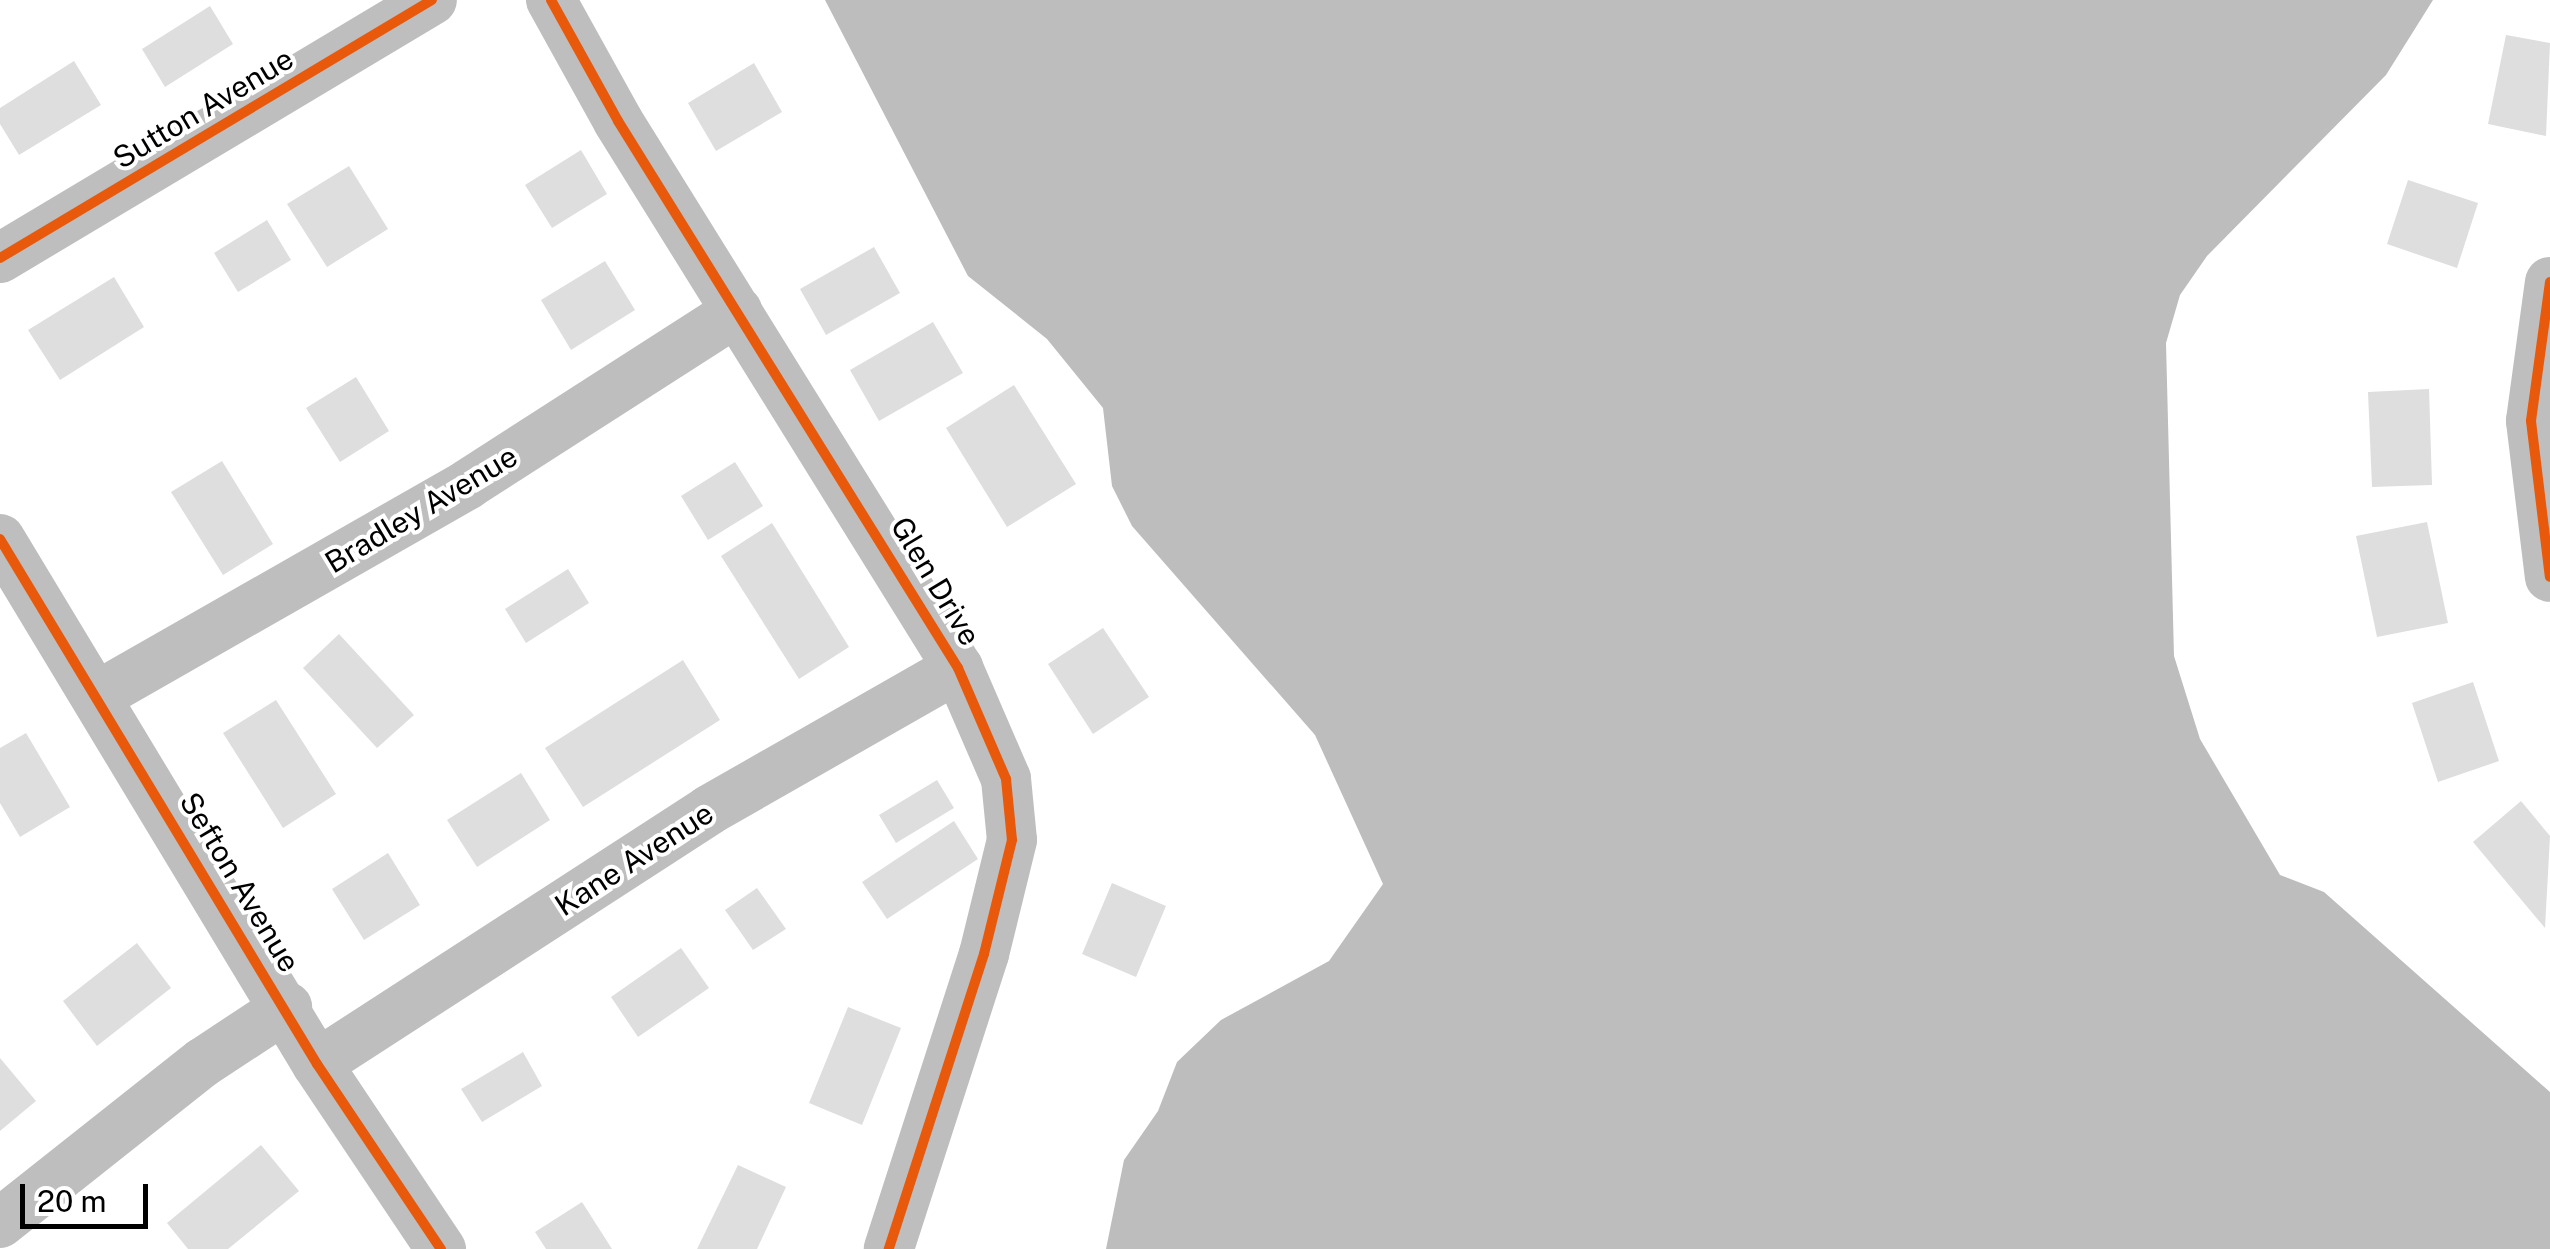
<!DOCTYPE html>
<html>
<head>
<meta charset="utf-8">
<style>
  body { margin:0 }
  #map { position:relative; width:2550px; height:1249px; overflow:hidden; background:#fff; font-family:"Public Sans",sans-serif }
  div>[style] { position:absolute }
  .water>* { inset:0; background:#bdbdbd }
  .building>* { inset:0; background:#dedede }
  .minor>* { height:50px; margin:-25px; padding:0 25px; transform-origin:25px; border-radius:25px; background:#bebebe }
  .cycleway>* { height:10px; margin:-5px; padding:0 5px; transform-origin:5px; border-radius:5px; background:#e8590c }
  span { translate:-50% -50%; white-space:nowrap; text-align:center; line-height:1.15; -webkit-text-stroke:8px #fff; paint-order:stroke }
  .street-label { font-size:30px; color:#000 }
  .scale { position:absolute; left:20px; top:1184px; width:128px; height:45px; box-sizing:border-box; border:5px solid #000; border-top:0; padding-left:12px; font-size:30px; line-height:35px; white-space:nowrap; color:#000; -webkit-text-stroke:8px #fff; paint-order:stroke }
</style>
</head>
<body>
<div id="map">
  <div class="water">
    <div style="clip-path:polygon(825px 0,2433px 0,2386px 75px,2207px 256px,2180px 295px,2166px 343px,2174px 656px,2200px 739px,2280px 875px,2324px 892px,2550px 1092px,2550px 1249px,1106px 1249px,1124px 1160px,1158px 1111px,1177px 1062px,1221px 1020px,1329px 961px,1383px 884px,1315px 735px,1132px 526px,1112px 486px,1103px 408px,1047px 339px,968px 276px)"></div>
  </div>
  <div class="building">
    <div style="clip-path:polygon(210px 6px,233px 44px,165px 87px,142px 49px)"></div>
    <div style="clip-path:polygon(2506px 35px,2550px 43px,2546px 136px,2488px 124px)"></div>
    <div style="clip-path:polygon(74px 61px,101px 105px,19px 155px,0 124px,0 108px)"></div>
    <div style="clip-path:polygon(754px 63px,782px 112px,716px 151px,688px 103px)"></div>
    <div style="clip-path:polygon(581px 150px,607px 194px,552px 228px,525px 185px)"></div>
    <div style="clip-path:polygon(349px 166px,388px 229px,327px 267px,287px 204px)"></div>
    <div style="clip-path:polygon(2408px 180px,2478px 203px,2457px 268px,2387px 244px)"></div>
    <div style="clip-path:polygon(267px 220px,291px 260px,238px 292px,214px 253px)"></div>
    <div style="clip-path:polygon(874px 247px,900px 293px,826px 335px,800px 289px)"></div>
    <div style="clip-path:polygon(605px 261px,635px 310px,571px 350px,541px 300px)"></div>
    <div style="clip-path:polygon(114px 277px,144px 327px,60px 380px,28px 330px)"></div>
    <div style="clip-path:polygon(933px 322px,963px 373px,879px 421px,850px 370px)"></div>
    <div style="clip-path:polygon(356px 377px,389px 431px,340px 462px,306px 408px)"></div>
    <div style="clip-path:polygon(1014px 385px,1076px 484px,1007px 527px,946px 428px)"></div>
    <div style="clip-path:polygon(2429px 389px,2432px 485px,2372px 487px,2368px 392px)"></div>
    <div style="clip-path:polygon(222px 461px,273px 544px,223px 575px,171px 492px)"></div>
    <div style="clip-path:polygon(735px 462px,763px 506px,708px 540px,681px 496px)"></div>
    <div style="clip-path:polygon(2427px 522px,2448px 623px,2377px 637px,2356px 536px)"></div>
    <div style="clip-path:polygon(772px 523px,849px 647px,799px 679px,721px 556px)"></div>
    <div style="clip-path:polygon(568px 569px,589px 603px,526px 643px,505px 609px)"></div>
    <div style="clip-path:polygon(1103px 628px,1149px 697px,1093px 734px,1048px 664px)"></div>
    <div style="clip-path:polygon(339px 634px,414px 715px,377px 748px,303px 668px)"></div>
    <div style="clip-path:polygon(683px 660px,720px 720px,583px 807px,545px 748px)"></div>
    <div style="clip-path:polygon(2473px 682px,2499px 761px,2438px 782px,2412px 703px)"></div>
    <div style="clip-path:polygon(276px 700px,336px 794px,283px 828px,223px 733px)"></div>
    <div style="clip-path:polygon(26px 733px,70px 807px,20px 837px,0 803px,0 748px)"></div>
    <div style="clip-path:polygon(521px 773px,550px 820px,477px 867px,447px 820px)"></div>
    <div style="clip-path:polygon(937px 780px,954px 808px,896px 843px,879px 815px)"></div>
    <div style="clip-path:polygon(2521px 801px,2550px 836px,2545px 928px,2473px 842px)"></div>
    <div style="clip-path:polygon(954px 821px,978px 859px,887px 919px,862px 882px)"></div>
    <div style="clip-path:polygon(388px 853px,420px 905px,364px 940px,332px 889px)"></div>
    <div style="clip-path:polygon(1112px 883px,1166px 906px,1136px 977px,1082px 954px)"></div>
    <div style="clip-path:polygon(757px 888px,786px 929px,753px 950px,725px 910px)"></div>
    <div style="clip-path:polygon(137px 943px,171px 988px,97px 1046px,63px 1001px)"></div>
    <div style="clip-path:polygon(681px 948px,709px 988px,638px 1037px,611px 997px)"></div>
    <div style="clip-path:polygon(848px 1007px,901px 1028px,862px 1125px,809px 1103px)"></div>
    <div style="clip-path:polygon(523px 1052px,542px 1086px,482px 1122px,461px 1089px)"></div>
    <div style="clip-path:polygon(0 1058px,36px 1101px,0 1131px)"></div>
    <div style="clip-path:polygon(261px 1145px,299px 1191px,228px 1249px,188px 1249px,167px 1223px)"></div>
    <div style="clip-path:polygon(738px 1165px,786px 1187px,757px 1249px,697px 1249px)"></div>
    <div style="clip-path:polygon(582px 1202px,612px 1249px,546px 1249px,535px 1232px)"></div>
  </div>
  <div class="minor">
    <div style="left:551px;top:0;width:138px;rotate:61deg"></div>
    <div style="left:618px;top:121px;width:644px;rotate:58.14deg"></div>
    <div style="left:958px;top:668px;width:121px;rotate:66.6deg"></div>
    <div style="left:1006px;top:779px;width:61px;rotate:84.4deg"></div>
    <div style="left:1012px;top:840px;width:117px;rotate:103.8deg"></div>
    <div style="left:984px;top:954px;width:310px;rotate:107.9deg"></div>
    <div style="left:0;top:258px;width:503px;rotate:-30.85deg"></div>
    <div style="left:2550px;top:282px;width:140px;rotate:97.8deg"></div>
    <div style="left:2531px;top:421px;width:157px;rotate:83.1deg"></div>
    <div style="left:0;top:539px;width:613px;rotate:58.88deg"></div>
    <div style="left:317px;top:1064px;width:223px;rotate:56.2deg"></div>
    <div style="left:97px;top:696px;width:427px;rotate:-29.7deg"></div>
    <div style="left:468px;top:484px;width:320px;rotate:-32.7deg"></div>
    <div style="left:317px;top:1064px;width:467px;rotate:-32.9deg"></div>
    <div style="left:709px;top:810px;width:287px;rotate:-29.7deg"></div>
    <div style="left:0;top:1223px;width:258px;rotate:-38.4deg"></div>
    <div style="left:202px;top:1063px;width:102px;rotate:-33.4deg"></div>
  </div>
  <div class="cycleway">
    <div style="left:551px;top:0;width:138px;rotate:61deg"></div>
    <div style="left:618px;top:121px;width:644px;rotate:58.14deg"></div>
    <div style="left:958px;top:668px;width:121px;rotate:66.6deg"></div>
    <div style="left:1006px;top:779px;width:61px;rotate:84.4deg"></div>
    <div style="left:1012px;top:840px;width:117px;rotate:103.8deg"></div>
    <div style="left:984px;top:954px;width:310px;rotate:107.9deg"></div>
    <div style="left:0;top:258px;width:503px;rotate:-30.85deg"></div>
    <div style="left:2550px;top:282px;width:140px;rotate:97.8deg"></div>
    <div style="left:2531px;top:421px;width:157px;rotate:83.1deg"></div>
    <div style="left:0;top:539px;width:613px;rotate:58.88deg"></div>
    <div style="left:317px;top:1064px;width:223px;rotate:56.2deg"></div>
  </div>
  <div class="street-label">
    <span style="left:203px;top:108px;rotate:-31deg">Sutton Avenue</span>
    <span style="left:421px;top:509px;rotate:-31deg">Bradley Avenue</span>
    <span style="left:936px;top:581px;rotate:59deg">Glen Drive</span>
    <span style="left:634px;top:859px;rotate:-33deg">Kane Avenue</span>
    <span style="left:240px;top:882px;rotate:59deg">Sefton Avenue</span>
  </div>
  <div class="scale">20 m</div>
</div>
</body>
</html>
